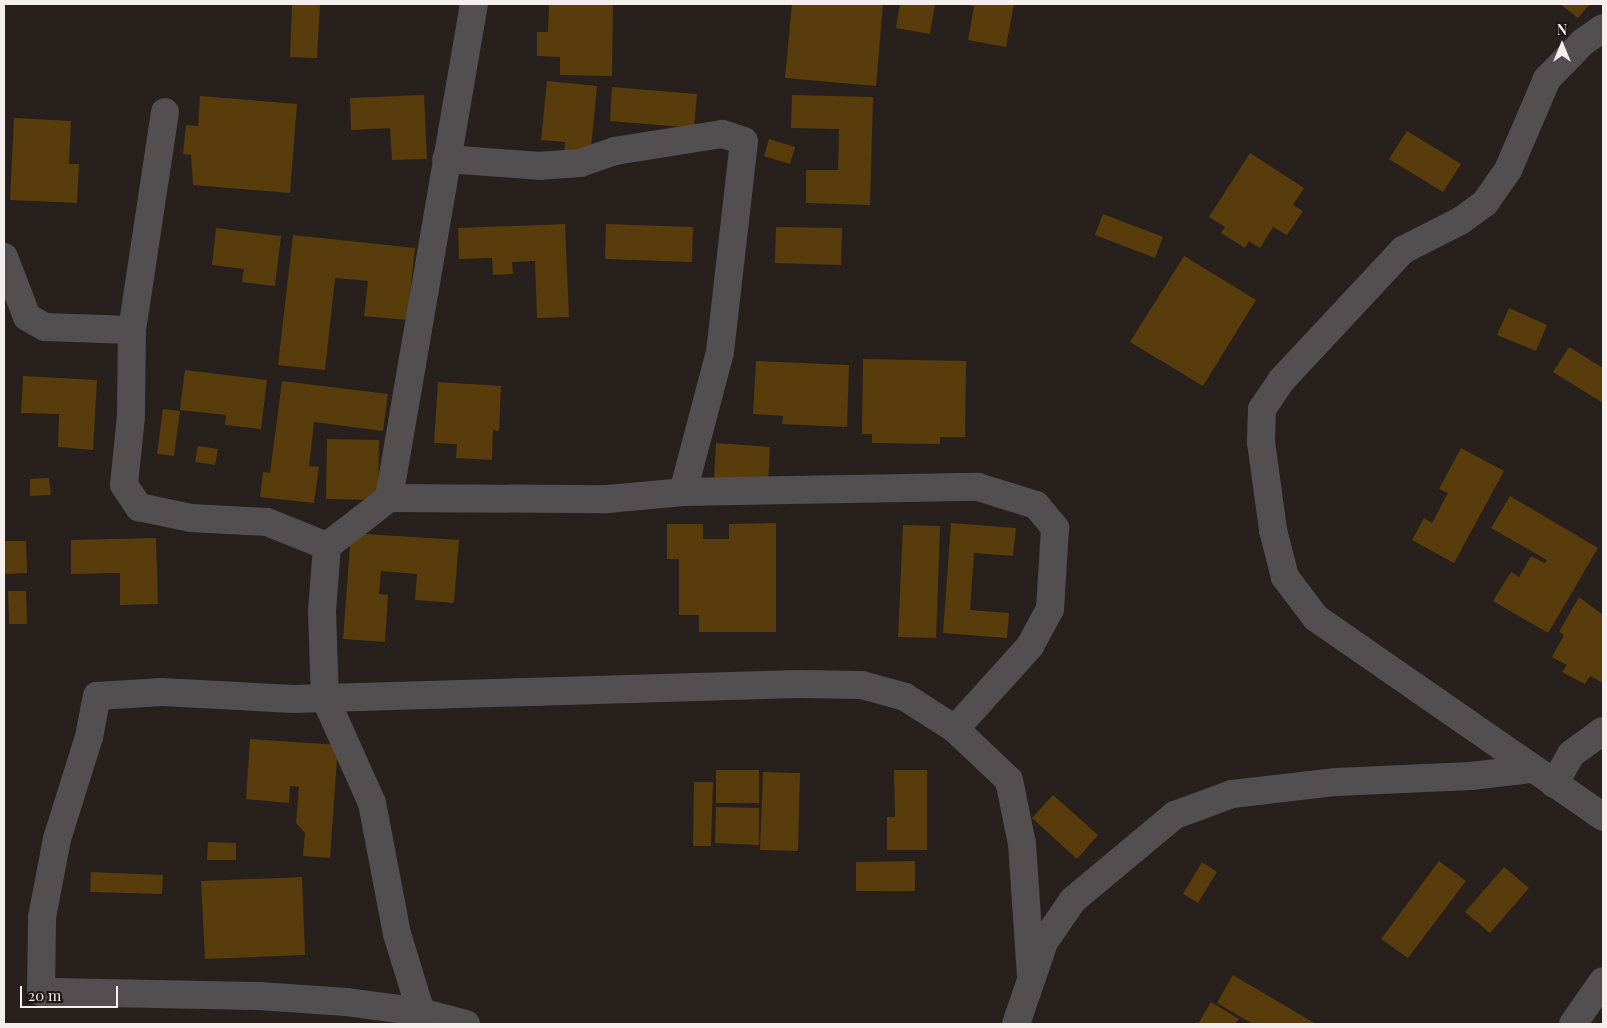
<!DOCTYPE html>
<html>
<head>
<meta charset="utf-8">
<style>
  body { margin:0 }
  #map { position:relative; width:1607px; height:1028px; overflow:hidden; background:#27201d; font-family:"Playfair Display",serif }
  div>[style] { position:absolute }
  .building>* { inset:0; background:#593c0b }
  .minor>* { height:28px; margin:-14px; padding:0 14px; transform-origin:14px; border-radius:14px; background:#534f50 }
  span { translate:-50% -50%; white-space:nowrap; text-align:center; line-height:1.15; -webkit-text-stroke:5px #1d1614; paint-order:stroke }
  .frame { position:absolute; inset:0; border:5px solid #f4efed; pointer-events:none }
  .north { position:absolute; left:1537px; top:20px; width:50px; height:50px; -webkit-text-stroke:4px #1d1614; paint-order:stroke; rotate:0deg; font-size:14px; font-weight:700; line-height:20px; text-align:center; color:#f4efed }
  .north::after { content:''; display:block; margin:auto; width:18px; height:22px; background:#f4efed; clip-path:polygon(50% 0,100% 100%,50% 72%,0 100%) }
  .scale { position:absolute; left:20px; top:986px; width:98px; height:22px; box-sizing:border-box; border:2px solid #f4efed; border-top:0; padding-left:6px; font-size:15px; line-height:18px; white-space:nowrap; color:#f4efed; -webkit-text-stroke:4px #1d1614; paint-order:stroke }
</style>
</head>
<body>
<div id="map">
  <div class="building">
    <div style="clip-path:polygon(292px 4px,320px 4px,317px 58px,290px 57px)"></div>
    <div style="clip-path:polygon(549px 4px,613px 4px,612px 76px,560px 75px,560px 57px,537px 56px,537px 32px,548px 32px)"></div>
    <div style="clip-path:polygon(792px 4px,883px 4px,876px 86px,785px 78px)"></div>
    <div style="clip-path:polygon(900px 4px,935px 4px,930px 34px,896px 28px)"></div>
    <div style="clip-path:polygon(1014px 4px,1006px 47px,968px 40px,974px 6px,965px 4px)"></div>
    <div style="clip-path:polygon(1560px 4px,1590px 4px,1578px 18px)"></div>
    <div style="clip-path:polygon(547px 81px,597px 86px,590px 158px,564px 155px,565px 142px,541px 140px)"></div>
    <div style="clip-path:polygon(612px 87px,697px 94px,694px 128px,610px 121px)"></div>
    <div style="clip-path:polygon(424px 95px,427px 159px,392px 160px,390px 128px,351px 130px,350px 98px)"></div>
    <div style="clip-path:polygon(792px 95px,873px 97px,870px 205px,806px 203px,806px 170px,838px 170px,839px 129px,791px 128px)"></div>
    <div style="clip-path:polygon(200px 96px,297px 104px,290px 193px,193px 185px,191px 155px,183px 154px,186px 125px,198px 126px)"></div>
    <div style="clip-path:polygon(14px 118px,71px 121px,69px 164px,79px 164px,77px 203px,10px 200px)"></div>
    <div style="clip-path:polygon(1407px 131px,1461px 164px,1443px 192px,1389px 159px)"></div>
    <div style="clip-path:polygon(769px 139px,795px 147px,790px 164px,764px 156px)"></div>
    <div style="clip-path:polygon(1250px 153px,1304px 188px,1293px 205px,1303px 211px,1287px 235px,1273px 227px,1260px 248px,1249px 241px,1245px 248px,1221px 233px,1225px 227px,1209px 217px)"></div>
    <div style="clip-path:polygon(1103px 214px,1163px 237px,1155px 258px,1095px 235px)"></div>
    <div style="clip-path:polygon(565px 224px,569px 317px,537px 318px,535px 261px,512px 262px,513px 274px,493px 275px,492px 258px,459px 259px,458px 228px)"></div>
    <div style="clip-path:polygon(606px 224px,693px 227px,692px 262px,605px 259px)"></div>
    <div style="clip-path:polygon(776px 227px,842px 228px,841px 265px,775px 263px)"></div>
    <div style="clip-path:polygon(216px 228px,281px 236px,275px 286px,242px 282px,244px 269px,212px 265px)"></div>
    <div style="clip-path:polygon(293px 235px,415px 248px,407px 320px,364px 316px,368px 281px,335px 278px,325px 370px,278px 365px)"></div>
    <div style="clip-path:polygon(1184px 256px,1256px 300px,1203px 386px,1130px 342px)"></div>
    <div style="clip-path:polygon(1509px 308px,1547px 325px,1536px 351px,1497px 335px)"></div>
    <div style="clip-path:polygon(1569px 347px,1603px 368px,1603px 403px,1553px 372px)"></div>
    <div style="clip-path:polygon(863px 359px,966px 361px,965px 437px,940px 437px,940px 444px,872px 443px,872px 434px,862px 434px)"></div>
    <div style="clip-path:polygon(756px 361px,849px 365px,847px 427px,782px 424px,783px 416px,753px 414px)"></div>
    <div style="clip-path:polygon(185px 370px,267px 380px,261px 429px,225px 425px,226px 415px,180px 410px)"></div>
    <div style="clip-path:polygon(23px 376px,97px 380px,93px 450px,58px 447px,59px 414px,21px 413px)"></div>
    <div style="clip-path:polygon(282px 381px,388px 394px,383px 431px,314px 422px,309px 466px,319px 467px,314px 503px,260px 497px,263px 472px,270px 473px)"></div>
    <div style="clip-path:polygon(438px 382px,501px 386px,499px 431px,493px 430px,492px 460px,456px 458px,457px 444px,434px 443px)"></div>
    <div style="clip-path:polygon(163px 409px,180px 411px,174px 456px,157px 454px)"></div>
    <div style="clip-path:polygon(327px 439px,379px 440px,378px 500px,326px 499px)"></div>
    <div style="clip-path:polygon(716px 443px,770px 447px,768px 482px,714px 478px)"></div>
    <div style="clip-path:polygon(198px 446px,218px 449px,215px 465px,195px 462px)"></div>
    <div style="clip-path:polygon(1461px 448px,1504px 471px,1454px 563px,1412px 540px,1424px 518px,1432px 523px,1448px 493px,1439px 489px)"></div>
    <div style="clip-path:polygon(49px 478px,51px 495px,30px 496px,30px 479px)"></div>
    <div style="clip-path:polygon(1510px 496px,1598px 548px,1548px 633px,1493px 601px,1511px 572px,1519px 577px,1531px 556px,1545px 563px,1547px 560px,1491px 528px)"></div>
    <div style="clip-path:polygon(776px 523px,776px 632px,699px 632px,699px 615px,679px 615px,679px 559px,667px 559px,667px 524px,703px 524px,703px 539px,729px 539px,729px 524px)"></div>
    <div style="clip-path:polygon(951px 523px,1016px 528px,1013px 556px,974px 553px,970px 610px,1009px 613px,1007px 638px,943px 633px)"></div>
    <div style="clip-path:polygon(903px 525px,940px 526px,936px 638px,898px 637px)"></div>
    <div style="clip-path:polygon(351px 533px,459px 540px,454px 603px,415px 600px,417px 574px,381px 571px,379px 594px,388px 595px,385px 642px,343px 639px)"></div>
    <div style="clip-path:polygon(156px 538px,158px 604px,120px 605px,120px 573px,71px 574px,71px 540px)"></div>
    <div style="clip-path:polygon(4px 541px,26px 541px,27px 573px,4px 574px)"></div>
    <div style="clip-path:polygon(8px 591px,26px 591px,27px 624px,9px 624px)"></div>
    <div style="clip-path:polygon(1579px 597px,1603px 615px,1603px 683px,1590px 676px,1585px 684px,1562px 672px,1567px 665px,1552px 657px,1564px 635px,1559px 632px)"></div>
    <div style="clip-path:polygon(250px 739px,338px 745px,330px 858px,303px 856px,305px 833px,296px 823px,299px 787px,290px 786px,289px 803px,246px 799px)"></div>
    <div style="clip-path:polygon(716px 770px,759px 770px,759px 803px,716px 803px)"></div>
    <div style="clip-path:polygon(894px 770px,927px 770px,927px 850px,887px 850px,887px 817px,895px 817px)"></div>
    <div style="clip-path:polygon(763px 772px,800px 773px,798px 851px,760px 850px)"></div>
    <div style="clip-path:polygon(694px 782px,713px 782px,711px 846px,693px 846px)"></div>
    <div style="clip-path:polygon(1053px 795px,1098px 835px,1077px 859px,1032px 818px)"></div>
    <div style="clip-path:polygon(716px 807px,759px 808px,759px 845px,715px 843px)"></div>
    <div style="clip-path:polygon(208px 842px,236px 843px,236px 860px,207px 860px)"></div>
    <div style="clip-path:polygon(915px 861px,915px 891px,856px 891px,856px 862px)"></div>
    <div style="clip-path:polygon(1439px 861px,1466px 881px,1408px 958px,1381px 939px)"></div>
    <div style="clip-path:polygon(1202px 862px,1217px 872px,1198px 903px,1183px 894px)"></div>
    <div style="clip-path:polygon(1504px 867px,1529px 888px,1490px 933px,1465px 912px)"></div>
    <div style="clip-path:polygon(91px 872px,163px 875px,162px 894px,90px 892px)"></div>
    <div style="clip-path:polygon(302px 877px,305px 955px,205px 959px,201px 881px)"></div>
    <div style="clip-path:polygon(1233px 975px,1316px 1024px,1253px 1024px,1217px 1003px)"></div>
    <div style="clip-path:polygon(1211px 1002px,1239px 1019px,1235px 1024px,1198px 1024px)"></div>
  </div>
  <div class="minor">
    <div style="left:1603px;top:28px;width:24px;rotate:145deg"></div>
    <div style="left:1583px;top:42px;width:52px;rotate:134.2deg"></div>
    <div style="left:1547px;top:79px;width:99px;rotate:113.2deg"></div>
    <div style="left:1508px;top:170px;width:40px;rotate:124.9deg"></div>
    <div style="left:1485px;top:203px;width:31px;rotate:144deg"></div>
    <div style="left:1460px;top:221px;width:64px;rotate:153deg"></div>
    <div style="left:1403px;top:250px;width:179px;rotate:133deg"></div>
    <div style="left:1281px;top:381px;width:34px;rotate:124deg"></div>
    <div style="left:1262px;top:409px;width:33px;rotate:92deg"></div>
    <div style="left:1261px;top:442px;width:89px;rotate:82.2deg"></div>
    <div style="left:1273px;top:530px;width:49px;rotate:75.7deg"></div>
    <div style="left:1285px;top:577px;width:51px;rotate:52.9deg"></div>
    <div style="left:1316px;top:618px;width:349px;rotate:34.7deg"></div>
    <div style="left:165px;top:112px;width:220px;rotate:98.6deg"></div>
    <div style="left:132px;top:330px;width:86px;rotate:90.7deg"></div>
    <div style="left:131px;top:416px;width:69px;rotate:95.8deg"></div>
    <div style="left:124px;top:485px;width:27px;rotate:56deg"></div>
    <div style="left:139px;top:507px;width:53px;rotate:11.9deg"></div>
    <div style="left:191px;top:518px;width:76px;rotate:3deg"></div>
    <div style="left:267px;top:522px;width:65px;rotate:21.8deg"></div>
    <div style="left:4px;top:257px;width:64px;rotate:69deg"></div>
    <div style="left:27px;top:317px;width:21px;rotate:29deg"></div>
    <div style="left:45px;top:327px;width:87px;rotate:2deg"></div>
    <div style="left:683px;top:492px;width:295px;rotate:-1deg"></div>
    <div style="left:978px;top:487px;width:61px;rotate:17.2deg"></div>
    <div style="left:1036px;top:505px;width:30px;rotate:50deg"></div>
    <div style="left:1055px;top:528px;width:81px;rotate:93.5deg"></div>
    <div style="left:1050px;top:609px;width:42px;rotate:118.4deg"></div>
    <div style="left:1030px;top:646px;width:112px;rotate:132.1deg"></div>
    <div style="left:389px;top:498px;width:219px;rotate:0.3deg"></div>
    <div style="left:608px;top:499px;width:75px;rotate:-5.3deg"></div>
    <div style="left:683px;top:492px;width:145px;rotate:-75.2deg"></div>
    <div style="left:720px;top:352px;width:212px;rotate:-83.5deg"></div>
    <div style="left:744px;top:141px;width:23px;rotate:-162deg"></div>
    <div style="left:722px;top:134px;width:108px;rotate:171deg"></div>
    <div style="left:615px;top:151px;width:37px;rotate:161deg"></div>
    <div style="left:580px;top:163px;width:39px;rotate:176deg"></div>
    <div style="left:541px;top:166px;width:95px;rotate:-175.8deg"></div>
    <div style="left:1554px;top:784px;width:34px;rotate:-60deg"></div>
    <div style="left:1571px;top:754px;width:39px;rotate:-36deg"></div>
    <div style="left:421px;top:1012px;width:82px;rotate:-107.1deg"></div>
    <div style="left:397px;top:934px;width:133px;rotate:-100.8deg"></div>
    <div style="left:372px;top:803px;width:115px;rotate:-114.1deg"></div>
    <div style="left:325px;top:698px;width:87px;rotate:-92deg"></div>
    <div style="left:322px;top:611px;width:65px;rotate:-85.6deg"></div>
    <div style="left:327px;top:546px;width:78px;rotate:-37.7deg"></div>
    <div style="left:389px;top:498px;width:501px;rotate:-80.24deg"></div>
    <div style="left:466px;top:1024px;width:47px;rotate:-165.1deg"></div>
    <div style="left:421px;top:1012px;width:76px;rotate:-172.4deg"></div>
    <div style="left:346px;top:1002px;width:87px;rotate:-176.1deg"></div>
    <div style="left:259px;top:996px;width:218px;rotate:-178.9deg"></div>
    <div style="left:41px;top:992px;width:75px;rotate:-89.2deg"></div>
    <div style="left:42px;top:917px;width:79px;rotate:-79.1deg"></div>
    <div style="left:57px;top:839px;width:107px;rotate:-72.6deg"></div>
    <div style="left:89px;top:737px;width:42px;rotate:-79deg"></div>
    <div style="left:97px;top:696px;width:65px;rotate:-3.5deg"></div>
    <div style="left:162px;top:692px;width:131px;rotate:3.1deg"></div>
    <div style="left:293px;top:699px;width:506px;rotate:-1.7deg"></div>
    <div style="left:799px;top:684px;width:63px;rotate:0.9deg"></div>
    <div style="left:862px;top:685px;width:45px;rotate:15.6deg"></div>
    <div style="left:905px;top:697px;width:59px;rotate:32.6deg"></div>
    <div style="left:955px;top:729px;width:74px;rotate:43.4deg"></div>
    <div style="left:1009px;top:780px;width:65px;rotate:78.5deg"></div>
    <div style="left:1022px;top:844px;width:132px;rotate:86.1deg"></div>
    <div style="left:1016px;top:1024px;width:87px;rotate:-71.1deg"></div>
    <div style="left:1044px;top:942px;width:51px;rotate:-55.4deg"></div>
    <div style="left:1073px;top:900px;width:133px;rotate:-39.8deg"></div>
    <div style="left:1175px;top:815px;width:61px;rotate:-20.2deg"></div>
    <div style="left:1232px;top:794px;width:105px;rotate:-6.6deg"></div>
    <div style="left:1336px;top:782px;width:135px;rotate:-2.5deg"></div>
    <div style="left:1471px;top:776px;width:60px;rotate:-6.7deg"></div>
    <div style="left:1573px;top:1024px;width:52px;rotate:-55.1deg"></div>
  </div>
  <div class="frame"></div>
  <div class="north">N</div>
  <div class="scale">20 m</div>
</div>
</body>
</html>
